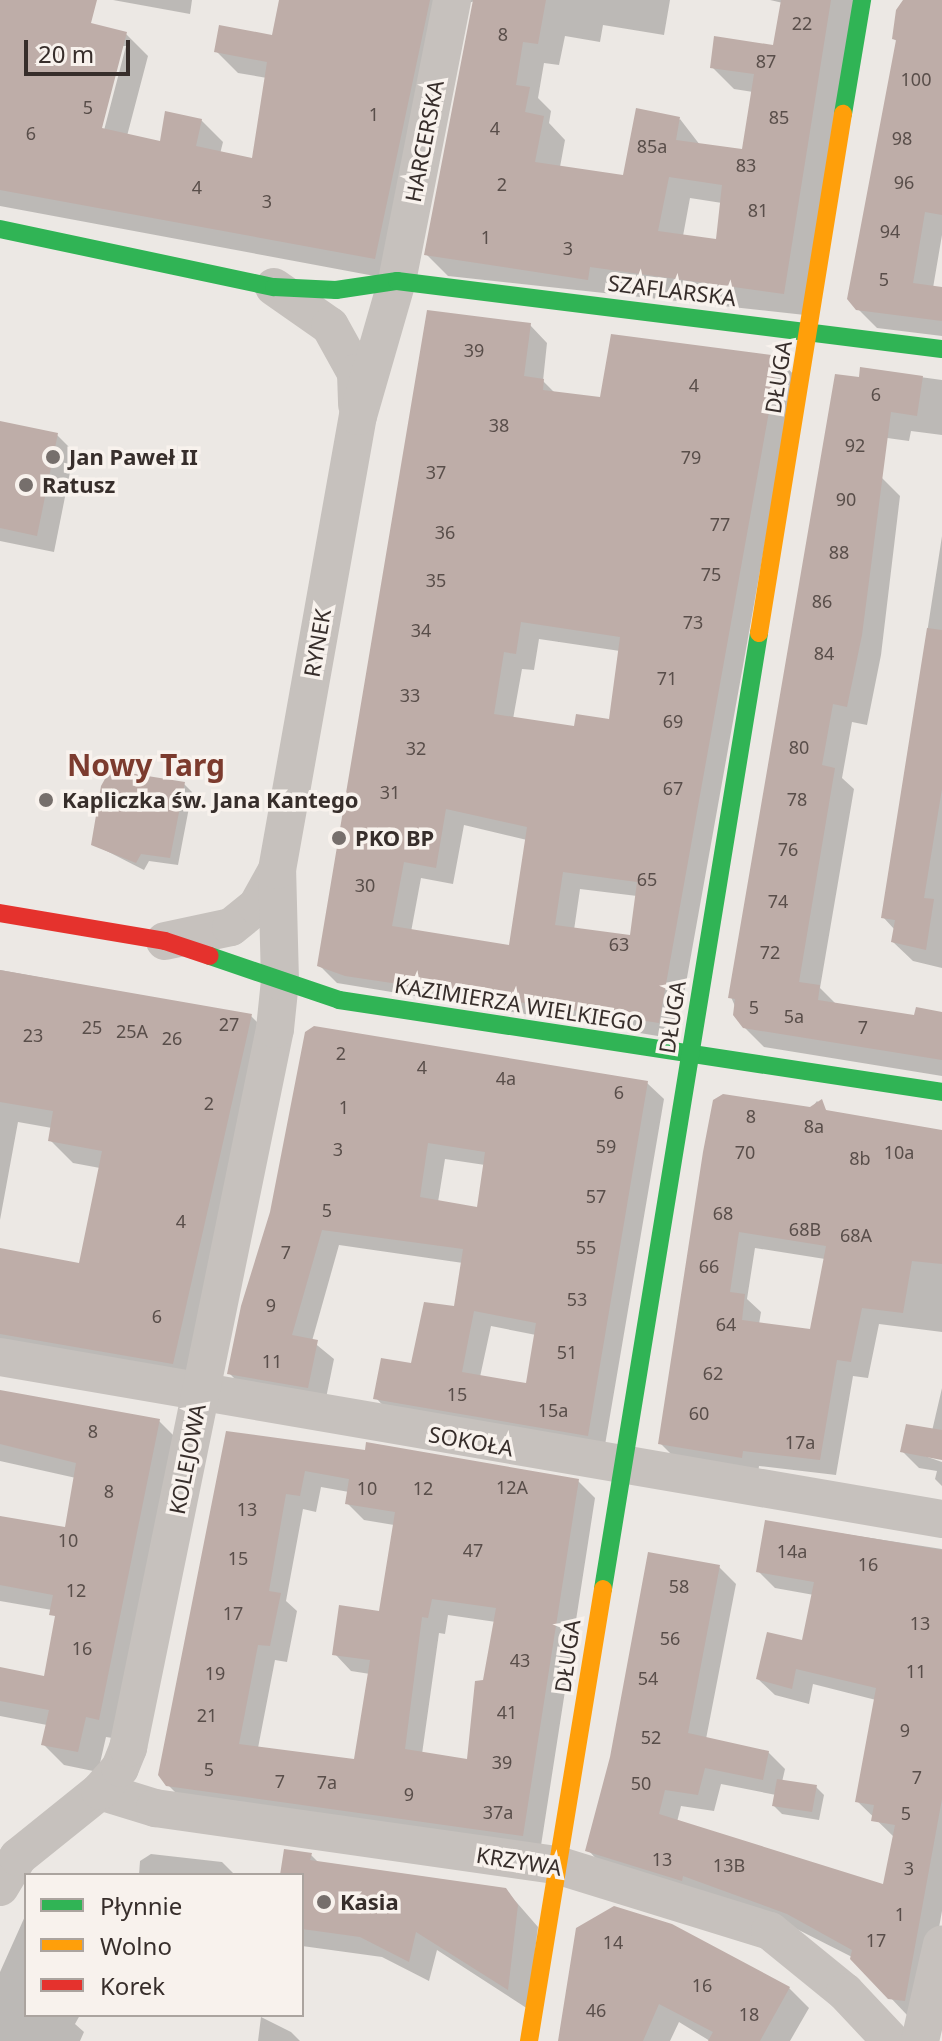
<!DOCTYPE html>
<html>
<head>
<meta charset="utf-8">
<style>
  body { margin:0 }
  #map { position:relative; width:942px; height:2041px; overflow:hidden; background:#ece8e4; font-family:"Noto Sans",sans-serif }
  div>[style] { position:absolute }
  .shadow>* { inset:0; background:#0003 }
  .building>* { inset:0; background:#beada8 }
  .street>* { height:38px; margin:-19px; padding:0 19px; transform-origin:19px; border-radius:19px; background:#c6c1bd }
  .fast>* { height:18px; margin:-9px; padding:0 9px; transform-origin:9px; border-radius:9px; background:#30b455 }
  .slow>* { height:18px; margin:-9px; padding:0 9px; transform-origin:9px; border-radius:9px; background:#ff9f0a }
  .jam>* { height:18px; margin:-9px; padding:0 9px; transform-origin:9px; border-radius:9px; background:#e5322d }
  .dots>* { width:22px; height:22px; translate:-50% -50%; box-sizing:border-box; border:4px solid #f8f2ed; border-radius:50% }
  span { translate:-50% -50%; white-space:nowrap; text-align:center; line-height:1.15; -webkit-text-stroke:7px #f8f2ed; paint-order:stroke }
  .number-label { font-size:18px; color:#594e4a }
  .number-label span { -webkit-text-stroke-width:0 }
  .street-label { font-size:22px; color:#372e2b }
  .poi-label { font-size:22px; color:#372e2b; font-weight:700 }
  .left { translate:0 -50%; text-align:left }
  .district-label { font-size:30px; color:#7c3b2e; font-weight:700 }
  .legend { position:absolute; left:24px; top:1873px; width:280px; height:144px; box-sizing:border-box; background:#f8f2ed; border:2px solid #aba49f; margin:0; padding:10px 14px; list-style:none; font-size:24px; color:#372e2b }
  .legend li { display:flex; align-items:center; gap:16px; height:40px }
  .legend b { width:40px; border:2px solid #aba49f }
  .scale { position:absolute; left:24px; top:40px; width:106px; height:36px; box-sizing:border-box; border:4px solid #372e2b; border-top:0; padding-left:10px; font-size:24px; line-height:28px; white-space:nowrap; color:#372e2b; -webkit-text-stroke:6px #f8f2ed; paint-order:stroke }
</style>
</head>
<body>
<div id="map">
  <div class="shadow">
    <div style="clip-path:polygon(113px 0,192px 0,190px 14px)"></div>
    <div style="clip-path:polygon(evenodd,281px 0,670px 0,664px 35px,603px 25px,600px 42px,565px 36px,559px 65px,544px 63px,538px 98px,551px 111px,549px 123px,565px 140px,560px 167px,624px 177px,680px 119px,700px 145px,744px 152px,753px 92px,734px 89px,712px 67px,775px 47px,783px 3px,770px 0,858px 0,805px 315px,448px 276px,427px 255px,475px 1px,458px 6px,396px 280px,0 206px,0 2px,126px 34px,148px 56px,127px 136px,162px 143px,201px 120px,223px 142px,220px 154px,253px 161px,267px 78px,238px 73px,216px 51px,273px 37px,281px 0,122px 46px,126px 46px,102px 138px,98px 137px,122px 46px,281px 0,690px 198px,722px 203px,717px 241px,683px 236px,690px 198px)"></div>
    <div style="clip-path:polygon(905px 0,942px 0,942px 235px,933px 288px,942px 289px,942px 336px,877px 328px,858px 309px,898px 42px,894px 39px)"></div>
    <div style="clip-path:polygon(evenodd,530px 325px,547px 343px,543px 381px,555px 393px,601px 400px,778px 358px,795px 376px,676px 1039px,337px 983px,319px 965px,530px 325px,539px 639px,620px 651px,610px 721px,576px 729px,513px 719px,522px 669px,534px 670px,539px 639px,530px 325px,464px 825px,527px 840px,511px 948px,411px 932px,421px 878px,453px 884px,464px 825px,530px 325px,580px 889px,637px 896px,631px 938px,574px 930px,580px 889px)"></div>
    <div style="clip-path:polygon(862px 369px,942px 380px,942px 435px,911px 431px,909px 441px,851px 433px)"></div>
    <div style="clip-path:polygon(0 424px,57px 435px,74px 452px,54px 552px,0 541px)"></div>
    <div style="clip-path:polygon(880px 476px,900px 496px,881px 655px,867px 725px,852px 722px,842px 778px,854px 789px,820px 988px,837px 1005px,915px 1017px,942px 1014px,942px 1076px,764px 1047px,744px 1027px,731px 997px)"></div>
    <div style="clip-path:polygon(942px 536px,942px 968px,913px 961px,893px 942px,895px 930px,883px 917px)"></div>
    <div style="clip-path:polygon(184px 784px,192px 792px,178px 865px,149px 861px,144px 870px,93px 844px)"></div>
    <div style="clip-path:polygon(0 970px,251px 1016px,273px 1038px,195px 1386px,0 1350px,0 1250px,80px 1265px,100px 1168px,73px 1163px,51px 1141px,52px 1128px,18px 1122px,0 1220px)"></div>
    <div style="clip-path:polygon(evenodd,307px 1034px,647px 1083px,664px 1099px,604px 1451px,392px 1415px,376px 1398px,413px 1365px,456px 1309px,463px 1263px,339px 1245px,312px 1341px,334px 1359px,325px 1403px,246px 1390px,229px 1373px,272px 1212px,307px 1034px,445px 1159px,485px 1165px,479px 1209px,438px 1202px,445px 1159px,307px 1034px,491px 1326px,536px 1335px,527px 1386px,480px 1377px,491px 1326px)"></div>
    <div style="clip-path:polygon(evenodd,715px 1101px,811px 1109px,817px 1101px,829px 1113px,942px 1132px,942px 1332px,879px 1324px,868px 1378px,853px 1376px,836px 1475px,759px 1466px,758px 1473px,677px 1460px,660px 1443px,715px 1101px,755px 1248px,825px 1259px,812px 1331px,759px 1324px,761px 1312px,747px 1299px,755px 1248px)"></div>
    <div style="clip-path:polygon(942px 1388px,942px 1458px,919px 1454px,942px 1462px,942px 1486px,935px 1479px,937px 1471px,919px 1468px,903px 1452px,932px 1431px)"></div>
    <div style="clip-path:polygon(0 1392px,159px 1421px,180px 1442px,119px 1739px,106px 1737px,98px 1772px,64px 1765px,43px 1744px,47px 1725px,0 1716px,0 1669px,45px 1679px,57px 1619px,52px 1610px,0 1601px,0 1518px,67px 1530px,76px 1478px,0 1461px)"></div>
    <div style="clip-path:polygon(evenodd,227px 1433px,578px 1481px,595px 1498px,540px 1852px,185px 1802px,168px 1785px,227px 1433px,321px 1487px,349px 1492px,347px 1503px,364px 1520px,394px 1525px,380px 1613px,335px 1654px,351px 1671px,370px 1674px,356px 1761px,258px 1748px,275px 1660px,287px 1662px,297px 1611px,286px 1601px,303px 1509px,316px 1512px,321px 1487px,227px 1433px,448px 1615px,496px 1622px,469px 1762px,422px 1754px,439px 1633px,445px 1634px,448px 1615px)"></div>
    <div style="clip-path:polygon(767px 1522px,942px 1549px,942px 1911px,923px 2017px,907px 2015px,852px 1957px,777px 1919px,604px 1867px,588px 1850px,719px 1567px,736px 1584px,706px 1739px,768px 1752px,785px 1769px,782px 1782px,816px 1787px,824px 1795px,819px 1820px,782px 1814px,774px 1806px,776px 1795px,721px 1784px,714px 1811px,681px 1806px,677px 1822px,885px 1887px,895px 1838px,857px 1801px,876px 1700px,813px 1684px,809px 1704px,775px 1695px,758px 1679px,804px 1642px,814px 1595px,775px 1588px,758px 1571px)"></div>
    <div style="clip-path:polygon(151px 1854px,222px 1862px,235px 1875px,139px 1875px,140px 1861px)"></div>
    <div style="clip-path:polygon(311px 1855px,319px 1863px,505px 1889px,538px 1927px,528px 2009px,437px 1950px,429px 1981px,382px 1957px,302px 1946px,302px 1875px,282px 1875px)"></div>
    <div style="clip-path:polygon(26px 1914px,26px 2015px,80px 2015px,75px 2024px,84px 2032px,80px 2041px,0 2041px,0 1972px)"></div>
    <div style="clip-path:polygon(578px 1929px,789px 1988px,809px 2008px,790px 2041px,710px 2041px,679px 2022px,670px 2041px,560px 2041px)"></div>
    <div style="clip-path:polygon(261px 2017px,291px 2032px,300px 2041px,258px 2041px)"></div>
  </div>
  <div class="building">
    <div style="clip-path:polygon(0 0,97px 0,91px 23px,127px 32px,102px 128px,160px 141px,165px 111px,202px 119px,196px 146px,252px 158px,267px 62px,214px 52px,219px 25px,272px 35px,279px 0,430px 0,375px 259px,0 190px)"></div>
    <div style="clip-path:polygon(evenodd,473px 0,546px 0,538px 44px,523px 42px,516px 85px,530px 87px,525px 112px,544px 116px,535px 162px,623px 175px,636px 108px,680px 117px,676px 140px,742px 149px,754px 74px,710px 68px,714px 36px,773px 45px,781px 0,831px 0,784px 294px,590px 267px,588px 280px,424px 255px,473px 0,669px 177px,722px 185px,716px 239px,658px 231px,669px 177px)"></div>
    <div style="clip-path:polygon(903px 0,942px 0,942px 215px,925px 212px,913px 283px,942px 287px,942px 321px,856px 310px,847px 299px,896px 40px,892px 39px,896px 10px)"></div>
    <div style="clip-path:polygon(evenodd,427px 310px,531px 323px,524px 376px,544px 379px,543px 390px,600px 397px,611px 334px,779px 356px,659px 1023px,345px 976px,317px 966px,427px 310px,521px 622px,620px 637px,609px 719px,576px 714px,574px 726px,494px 714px,504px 652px,516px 654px,521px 622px,427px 310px,446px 809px,527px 827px,509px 945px,392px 926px,404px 862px,436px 868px,446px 809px,427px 310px,563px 872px,637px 882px,630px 935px,555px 925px,563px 872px)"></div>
    <div style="clip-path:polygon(860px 367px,923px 376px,917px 416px,891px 412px,862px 635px,847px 707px,833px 704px,822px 765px,835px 768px,799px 982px,820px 985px,818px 1000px,914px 1015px,916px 1007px,942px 1012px,942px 1060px,743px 1028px,733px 1015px,735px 999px,728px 998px,835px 374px,859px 377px)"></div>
    <div style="clip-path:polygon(0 421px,58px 433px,37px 536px,0 528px)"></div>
    <div style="clip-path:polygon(927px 628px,942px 630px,942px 789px,924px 898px,934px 899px,926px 950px,891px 942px,895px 920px,881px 918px)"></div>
    <div style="clip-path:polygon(110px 770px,185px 782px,170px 858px,141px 854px,136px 863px,91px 845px,101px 786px)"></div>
    <div style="clip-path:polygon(0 970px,252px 1014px,173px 1364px,0 1334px,0 1248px,79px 1263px,102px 1151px,48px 1141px,53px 1111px,0 1102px)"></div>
    <div style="clip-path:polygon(evenodd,314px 1026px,648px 1081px,588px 1436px,373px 1399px,381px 1358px,411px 1363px,424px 1302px,454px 1306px,463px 1249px,322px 1230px,292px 1335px,318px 1340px,308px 1388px,227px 1374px,241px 1306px,270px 1212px,305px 1032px,314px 1026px,428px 1143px,485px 1152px,477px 1207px,420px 1197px,428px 1143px,314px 1026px,474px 1311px,536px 1323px,526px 1383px,462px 1372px,474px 1311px)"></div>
    <div style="clip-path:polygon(evenodd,723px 1094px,810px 1107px,822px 1099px,826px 1110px,942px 1130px,942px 1264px,912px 1261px,903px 1313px,862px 1308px,851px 1362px,837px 1360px,820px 1460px,743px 1451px,742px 1458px,658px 1444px,703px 1152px,713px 1100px,723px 1094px,739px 1232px,826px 1246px,810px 1329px,742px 1320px,745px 1294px,730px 1292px,739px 1232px)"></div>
    <div style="clip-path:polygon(0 1390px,160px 1419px,99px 1720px,86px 1717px,78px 1752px,41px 1745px,49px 1710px,0 1701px,0 1667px,44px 1676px,55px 1616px,49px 1615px,53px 1595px,0 1585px,0 1516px,65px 1527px,76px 1463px,0 1444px)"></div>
    <div style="clip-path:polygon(906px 1424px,942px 1430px,942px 1460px,900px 1452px)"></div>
    <div style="clip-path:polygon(evenodd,226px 1431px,365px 1450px,366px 1442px,579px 1479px,523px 1836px,166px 1786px,158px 1775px,226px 1431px,305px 1471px,349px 1479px,345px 1504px,395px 1512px,379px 1611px,339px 1605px,332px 1655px,370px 1660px,354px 1759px,239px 1744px,258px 1645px,270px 1646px,281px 1593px,269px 1591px,286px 1494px,300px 1496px,305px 1471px,226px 1431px,432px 1599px,496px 1608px,483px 1680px,475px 1681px,467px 1759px,405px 1749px,422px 1617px,428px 1618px,432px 1599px)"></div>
    <div style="clip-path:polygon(765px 1520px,942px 1550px,942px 1799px,905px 2001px,888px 1999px,850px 1959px,852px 1950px,787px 1914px,683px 1876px,682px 1881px,585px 1851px,610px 1757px,648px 1552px,720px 1565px,688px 1733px,769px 1751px,763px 1780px,705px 1768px,698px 1795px,665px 1790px,659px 1814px,883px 1884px,895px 1825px,871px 1821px,874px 1805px,855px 1802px,876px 1688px,796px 1669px,792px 1689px,756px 1679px,767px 1632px,802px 1640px,814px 1582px,756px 1572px)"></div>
    <div style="clip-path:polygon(777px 1779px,817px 1785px,812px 1812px,772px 1806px)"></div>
    <div style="clip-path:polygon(284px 1849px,312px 1853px,310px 1860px,506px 1888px,518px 1905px,508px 1990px,416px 1932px,409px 1962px,360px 1937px,302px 1929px,302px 1875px,280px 1875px)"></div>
    <div style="clip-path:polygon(614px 1906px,672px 1924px,790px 1987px,760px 2041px,708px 2041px,713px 2032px,659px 2004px,643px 2041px,558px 2041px,576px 1928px)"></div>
  </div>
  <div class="street">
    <div style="left:274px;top:287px;width:68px;rotate:34.9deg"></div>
    <div style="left:330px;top:326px;width:54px;rotate:61deg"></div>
    <div style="left:356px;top:373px;width:32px;rotate:88deg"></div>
    <div style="left:165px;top:941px;width:67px;rotate:-12deg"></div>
    <div style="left:231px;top:927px;width:33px;rotate:-39deg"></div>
    <div style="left:257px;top:906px;width:41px;rotate:-60.9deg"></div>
    <div style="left:0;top:1357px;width:956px;rotate:9.76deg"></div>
    <div style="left:100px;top:1791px;width:58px;rotate:17.2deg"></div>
    <div style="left:155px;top:1808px;width:409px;rotate:8.1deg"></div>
    <div style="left:560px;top:1866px;width:220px;rotate:17.2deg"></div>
    <div style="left:770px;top:1931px;width:97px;rotate:39.1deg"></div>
    <div style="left:845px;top:1992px;width:67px;rotate:46.8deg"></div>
    <div style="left:0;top:1887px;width:35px;rotate:-59deg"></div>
    <div style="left:18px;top:1857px;width:105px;rotate:-38.8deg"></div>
    <div style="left:100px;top:1791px;width:30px;rotate:-49deg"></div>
    <div style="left:120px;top:1768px;width:22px;rotate:-68deg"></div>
    <div style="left:128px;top:1748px;width:734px;rotate:-78.45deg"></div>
    <div style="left:275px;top:1029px;width:48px;rotate:-84.1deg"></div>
    <div style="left:280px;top:981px;width:111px;rotate:-91.5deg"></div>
    <div style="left:277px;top:870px;width:461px;rotate:-79.9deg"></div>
    <div style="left:358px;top:416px;width:141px;rotate:-73.9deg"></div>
    <div style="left:397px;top:281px;width:286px;rotate:-78.9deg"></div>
    <div style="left:920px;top:2041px;width:99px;rotate:-77.2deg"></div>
  </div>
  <div class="fast">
    <div style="left:843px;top:114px;width:116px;rotate:-80.5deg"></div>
    <div style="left:0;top:229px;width:280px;rotate:12deg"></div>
    <div style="left:274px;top:287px;width:62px;rotate:2.8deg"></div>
    <div style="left:336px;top:290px;width:62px;rotate:-8.4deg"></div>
    <div style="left:397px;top:281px;width:549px;rotate:7.11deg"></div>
    <div style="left:210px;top:956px;width:136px;rotate:18.8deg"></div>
    <div style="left:339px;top:1000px;width:610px;rotate:8.67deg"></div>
    <div style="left:603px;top:1589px;width:969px;rotate:-80.73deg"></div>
  </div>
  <div class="slow">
    <div style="left:759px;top:633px;width:526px;rotate:-80.81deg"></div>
    <div style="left:529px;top:2041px;width:458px;rotate:-80.7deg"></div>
  </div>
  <div class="jam">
    <div style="left:0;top:913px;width:167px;rotate:9.6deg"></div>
    <div style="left:165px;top:941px;width:47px;rotate:18.4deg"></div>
  </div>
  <div class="dots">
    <div style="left:53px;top:457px;background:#766f6c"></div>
    <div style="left:26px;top:485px;background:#766f6c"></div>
    <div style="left:46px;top:800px;background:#766f6c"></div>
    <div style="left:339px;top:838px;background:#766f6c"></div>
    <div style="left:324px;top:1902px;background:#766f6c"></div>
  </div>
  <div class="number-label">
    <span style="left:802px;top:23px">22</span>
    <span style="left:503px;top:34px">8</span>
    <span style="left:766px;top:61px">87</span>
    <span style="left:916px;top:79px">100</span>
    <span style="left:88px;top:107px">5</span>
    <span style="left:374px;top:114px">1</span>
    <span style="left:779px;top:117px">85</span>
    <span style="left:495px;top:128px">4</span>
    <span style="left:31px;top:133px">6</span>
    <span style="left:902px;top:138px">98</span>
    <span style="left:652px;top:146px">85a</span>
    <span style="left:746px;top:165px">83</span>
    <span style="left:904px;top:182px">96</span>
    <span style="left:502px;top:184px">2</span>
    <span style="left:197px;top:187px">4</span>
    <span style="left:267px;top:201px">3</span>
    <span style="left:758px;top:210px">81</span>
    <span style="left:890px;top:231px">94</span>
    <span style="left:486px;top:237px">1</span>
    <span style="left:568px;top:248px">3</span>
    <span style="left:884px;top:279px">5</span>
    <span style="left:474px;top:350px">39</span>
    <span style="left:694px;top:385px">4</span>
    <span style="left:876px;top:394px">6</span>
    <span style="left:499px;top:425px">38</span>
    <span style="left:855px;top:445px">92</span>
    <span style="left:691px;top:457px">79</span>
    <span style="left:436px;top:472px">37</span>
    <span style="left:846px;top:499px">90</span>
    <span style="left:720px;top:524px">77</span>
    <span style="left:445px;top:532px">36</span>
    <span style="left:839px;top:552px">88</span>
    <span style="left:711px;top:574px">75</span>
    <span style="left:436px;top:580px">35</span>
    <span style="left:822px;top:601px">86</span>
    <span style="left:693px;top:622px">73</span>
    <span style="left:421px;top:630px">34</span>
    <span style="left:824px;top:653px">84</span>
    <span style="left:667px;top:678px">71</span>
    <span style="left:410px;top:695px">33</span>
    <span style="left:673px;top:721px">69</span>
    <span style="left:799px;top:747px">80</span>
    <span style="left:416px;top:748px">32</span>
    <span style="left:673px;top:788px">67</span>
    <span style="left:390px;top:792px">31</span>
    <span style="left:797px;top:799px">78</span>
    <span style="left:788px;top:849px">76</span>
    <span style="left:647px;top:879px">65</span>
    <span style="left:365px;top:885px">30</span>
    <span style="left:778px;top:901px">74</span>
    <span style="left:619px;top:944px">63</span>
    <span style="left:770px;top:952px">72</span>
    <span style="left:754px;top:1007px">5</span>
    <span style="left:794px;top:1016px">5a</span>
    <span style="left:229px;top:1024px">27</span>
    <span style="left:92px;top:1027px">25</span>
    <span style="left:863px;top:1027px">7</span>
    <span style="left:132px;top:1031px">25A</span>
    <span style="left:33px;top:1035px">23</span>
    <span style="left:172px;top:1038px">26</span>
    <span style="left:341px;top:1053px">2</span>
    <span style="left:422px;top:1067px">4</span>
    <span style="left:506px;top:1078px">4a</span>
    <span style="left:619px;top:1092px">6</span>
    <span style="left:209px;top:1103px">2</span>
    <span style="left:344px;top:1107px">1</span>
    <span style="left:751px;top:1116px">8</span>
    <span style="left:814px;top:1126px">8a</span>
    <span style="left:606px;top:1146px">59</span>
    <span style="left:338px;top:1149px">3</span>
    <span style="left:745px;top:1152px">70</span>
    <span style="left:899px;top:1152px">10a</span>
    <span style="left:860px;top:1158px">8b</span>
    <span style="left:596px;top:1196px">57</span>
    <span style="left:327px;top:1210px">5</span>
    <span style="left:723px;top:1213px">68</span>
    <span style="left:181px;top:1221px">4</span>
    <span style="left:805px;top:1229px">68B</span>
    <span style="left:856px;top:1235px">68A</span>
    <span style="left:586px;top:1247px">55</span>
    <span style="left:286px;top:1252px">7</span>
    <span style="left:709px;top:1266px">66</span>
    <span style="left:577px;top:1299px">53</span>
    <span style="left:271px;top:1305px">9</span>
    <span style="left:157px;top:1316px">6</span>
    <span style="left:726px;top:1324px">64</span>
    <span style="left:567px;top:1352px">51</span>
    <span style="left:272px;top:1361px">11</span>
    <span style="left:713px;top:1373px">62</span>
    <span style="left:457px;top:1394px">15</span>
    <span style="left:553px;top:1410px">15a</span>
    <span style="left:699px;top:1413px">60</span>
    <span style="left:93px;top:1431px">8</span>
    <span style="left:800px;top:1442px">17a</span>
    <span style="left:512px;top:1487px">12A</span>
    <span style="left:367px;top:1488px">10</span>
    <span style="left:423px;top:1488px">12</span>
    <span style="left:109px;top:1491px">8</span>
    <span style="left:247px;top:1509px">13</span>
    <span style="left:68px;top:1540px">10</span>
    <span style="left:473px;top:1550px">47</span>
    <span style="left:792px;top:1551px">14a</span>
    <span style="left:238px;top:1558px">15</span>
    <span style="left:868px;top:1564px">16</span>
    <span style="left:679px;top:1586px">58</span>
    <span style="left:76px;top:1590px">12</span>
    <span style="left:233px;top:1613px">17</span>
    <span style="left:920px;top:1623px">13</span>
    <span style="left:670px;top:1638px">56</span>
    <span style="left:82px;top:1648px">16</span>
    <span style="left:520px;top:1660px">43</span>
    <span style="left:916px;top:1671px">11</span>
    <span style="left:215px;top:1673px">19</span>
    <span style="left:648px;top:1678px">54</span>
    <span style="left:507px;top:1712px">41</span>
    <span style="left:207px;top:1715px">21</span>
    <span style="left:905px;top:1730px">9</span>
    <span style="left:651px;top:1737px">52</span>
    <span style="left:502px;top:1762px">39</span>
    <span style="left:209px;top:1769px">5</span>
    <span style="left:917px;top:1777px">7</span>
    <span style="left:280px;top:1781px">7</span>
    <span style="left:327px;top:1782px">7a</span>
    <span style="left:641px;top:1783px">50</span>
    <span style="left:409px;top:1794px">9</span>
    <span style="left:498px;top:1812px">37a</span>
    <span style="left:906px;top:1813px">5</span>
    <span style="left:662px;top:1859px">13</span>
    <span style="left:729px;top:1865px">13B</span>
    <span style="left:909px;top:1868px">3</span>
    <span style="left:900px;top:1914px">1</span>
    <span style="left:876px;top:1940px">17</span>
    <span style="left:613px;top:1942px">14</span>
    <span style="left:702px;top:1985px">16</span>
    <span style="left:596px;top:2010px">46</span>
    <span style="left:749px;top:2014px">18</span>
  </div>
  <div class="street-label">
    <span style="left:424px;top:141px;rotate:-79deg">HARCERSKA</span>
    <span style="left:672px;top:290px;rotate:7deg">SZAFLARSKA</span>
    <span style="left:778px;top:377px;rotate:-81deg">DŁUGA</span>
    <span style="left:317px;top:643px;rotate:-80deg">RYNEK</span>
    <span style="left:519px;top:1004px;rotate:9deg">KAZIMIERZA WIELKIEGO</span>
    <span style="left:672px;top:1017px;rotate:-81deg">DŁUGA</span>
    <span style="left:471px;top:1441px;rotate:10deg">SOKOŁA</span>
    <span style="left:187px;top:1459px;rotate:-79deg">KOLEJOWA</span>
    <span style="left:567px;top:1656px;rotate:-82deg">DŁUGA</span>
    <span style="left:519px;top:1861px;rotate:9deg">KRZYWA</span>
  </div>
  <div class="poi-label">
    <span class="left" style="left:69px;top:457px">Jan Paweł II</span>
    <span class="left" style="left:42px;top:485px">Ratusz</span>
    <span class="left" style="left:62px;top:800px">Kapliczka św. Jana Kantego</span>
    <span class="left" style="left:355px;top:838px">PKO BP</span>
    <span class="left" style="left:340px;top:1902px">Kasia</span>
  </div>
  <div class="district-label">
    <span style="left:146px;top:765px">Nowy Targ</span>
  </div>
  <ul class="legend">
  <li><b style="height:10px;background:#30b455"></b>Płynnie</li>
  <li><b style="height:10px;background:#ff9f0a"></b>Wolno</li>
  <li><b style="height:10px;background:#e5322d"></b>Korek</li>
  </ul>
  <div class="scale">20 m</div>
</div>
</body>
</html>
